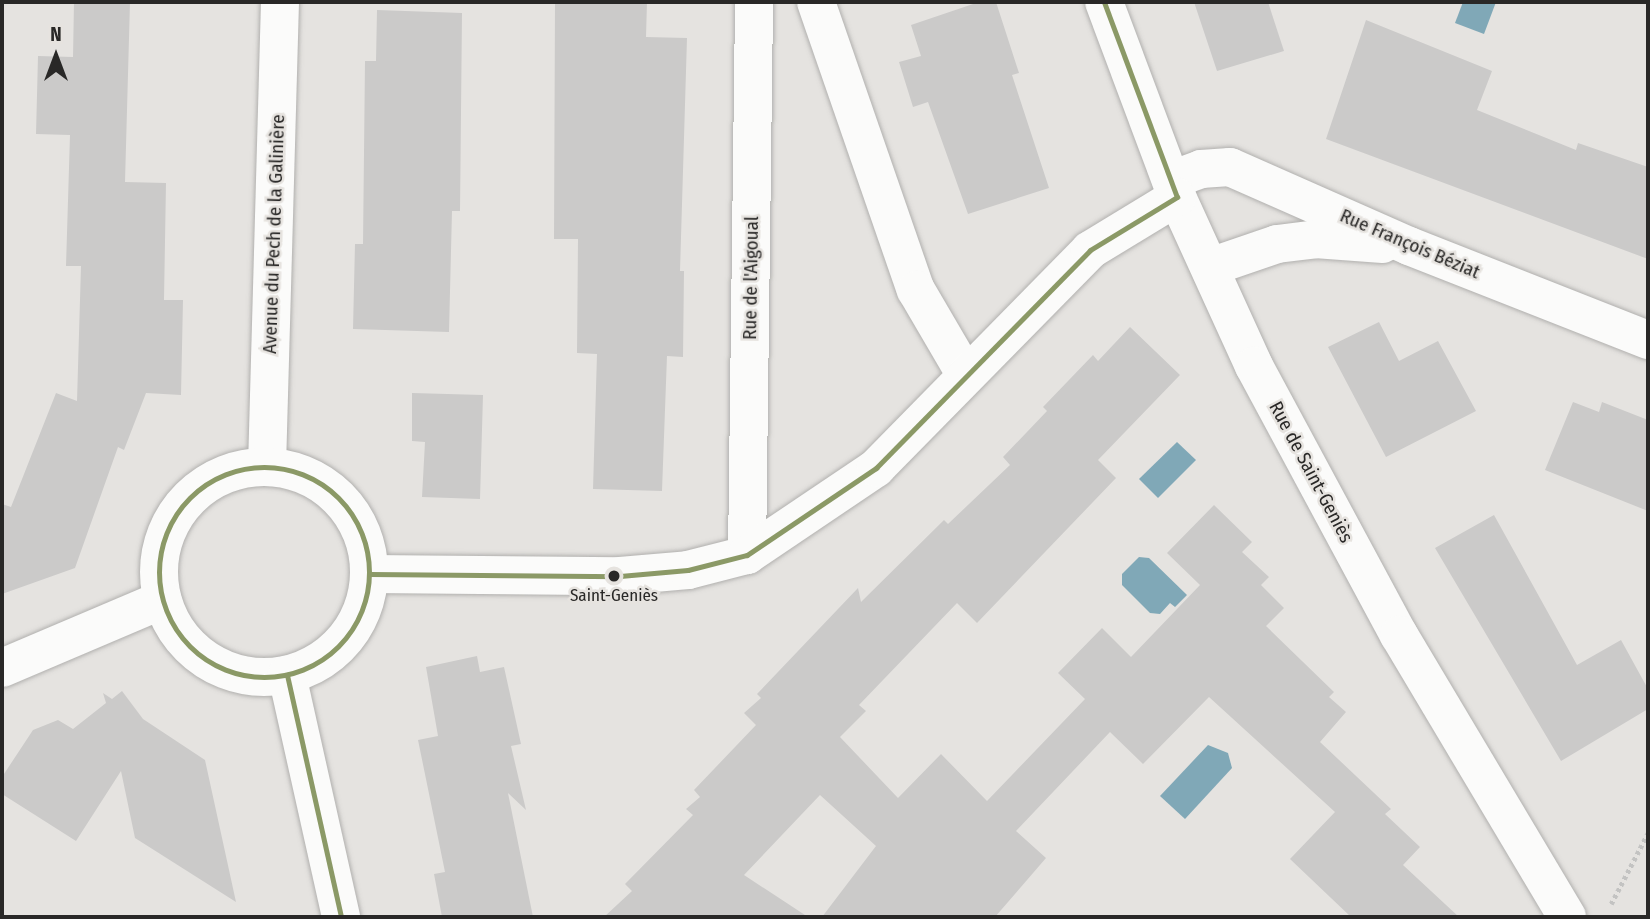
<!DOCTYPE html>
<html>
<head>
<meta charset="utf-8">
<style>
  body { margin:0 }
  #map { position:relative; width:1650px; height:919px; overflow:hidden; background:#e5e3e0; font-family:"Fira Sans Condensed",sans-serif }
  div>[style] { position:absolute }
  .water>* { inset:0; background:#80a8b7 }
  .building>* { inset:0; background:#cbcac9 }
  .path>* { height:4.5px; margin-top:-2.25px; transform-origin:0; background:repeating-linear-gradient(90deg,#c3c3c2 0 3.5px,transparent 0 7px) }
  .roads { filter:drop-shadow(0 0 2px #b1b0ae) drop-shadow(0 0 2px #b1b0ae) }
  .minor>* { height:38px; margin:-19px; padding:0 19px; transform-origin:19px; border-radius:19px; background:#fbfbfa }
  .minor>.ring { margin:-19px; padding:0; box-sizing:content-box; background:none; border:38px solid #fbfbfa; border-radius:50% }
  .bus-1>* { height:5px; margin:-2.5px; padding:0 2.5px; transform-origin:2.5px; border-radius:2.5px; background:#8b9966 }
  .bus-1>.ring { margin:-2.5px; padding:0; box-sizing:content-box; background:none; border:5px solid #8b9966; border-radius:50% }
  .dots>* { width:19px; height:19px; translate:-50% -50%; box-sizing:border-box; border:4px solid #e6e3df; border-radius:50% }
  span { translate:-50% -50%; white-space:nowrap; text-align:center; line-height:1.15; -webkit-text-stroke:5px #e6e3df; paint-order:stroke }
  .bus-label { font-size:17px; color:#292827 }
  .street-label { font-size:19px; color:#292827 }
  .frame { position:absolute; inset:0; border:4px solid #292827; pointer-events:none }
  .north { position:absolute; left:21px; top:21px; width:70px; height:70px; -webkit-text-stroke:5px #e6e3df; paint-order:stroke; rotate:0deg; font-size:19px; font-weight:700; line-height:28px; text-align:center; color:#292827 }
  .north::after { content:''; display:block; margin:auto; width:24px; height:32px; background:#292827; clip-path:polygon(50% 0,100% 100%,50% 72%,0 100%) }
</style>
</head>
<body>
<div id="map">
  <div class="water">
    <div style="clip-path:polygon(1463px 2px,1496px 2px,1484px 34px,1455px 23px)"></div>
    <div style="clip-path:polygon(1177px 442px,1196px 460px,1158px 498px,1139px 479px)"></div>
    <div style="clip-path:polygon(1139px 557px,1149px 558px,1187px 595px,1175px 607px,1170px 603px,1160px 614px,1150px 613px,1122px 585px,1122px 574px)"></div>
    <div style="clip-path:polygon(1208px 745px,1228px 753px,1232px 768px,1185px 819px,1160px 796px)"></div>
  </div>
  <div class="building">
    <div style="clip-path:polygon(74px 2px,130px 2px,125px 182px,166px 183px,164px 300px,183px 300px,181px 395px,146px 393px,124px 450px,118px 447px,75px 568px,2px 594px,2px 504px,11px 507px,56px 393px,77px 401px,81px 266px,66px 266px,70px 135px,36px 134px,38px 56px,73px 57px)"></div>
    <div style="clip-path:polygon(555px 2px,647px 2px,646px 37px,687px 38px,680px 271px,684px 271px,683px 357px,667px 356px,662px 491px,593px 489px,597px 354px,577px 353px,578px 239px,554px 239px)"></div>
    <div style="clip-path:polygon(979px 2px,996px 2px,1019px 73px,1012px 75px,1049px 188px,968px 214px,928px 102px,913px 107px,899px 62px,921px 56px,911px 25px)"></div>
    <div style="clip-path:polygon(1194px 2px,1268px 2px,1284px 51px,1217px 71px)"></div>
    <div style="clip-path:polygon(377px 10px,462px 13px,460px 211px,452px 211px,449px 332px,353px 329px,355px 244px,363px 244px,365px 61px,376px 61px)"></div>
    <div style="clip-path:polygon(1366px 20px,1492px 71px,1477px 110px,1576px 150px,1578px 143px,1648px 167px,1648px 259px,1326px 139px)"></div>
    <div style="clip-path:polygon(1379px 322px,1399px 361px,1438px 341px,1476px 411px,1386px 457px,1328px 347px)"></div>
    <div style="clip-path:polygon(1130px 327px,1180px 375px,1098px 460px,1116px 478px,977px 623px,957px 603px,859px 705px,866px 711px,840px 737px,898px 798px,941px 754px,987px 801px,1085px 699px,1058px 673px,1102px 628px,1131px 657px,1200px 585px,1167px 553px,1214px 505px,1252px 542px,1242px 552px,1269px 577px,1261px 585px,1284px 608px,1266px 626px,1334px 692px,1329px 697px,1346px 712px,1320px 742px,1391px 809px,1385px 814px,1420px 847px,1403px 865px,1459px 917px,1351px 917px,1290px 859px,1335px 812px,1209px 697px,1143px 764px,1110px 732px,1016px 831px,1046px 858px,995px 917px,822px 917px,876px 846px,820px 795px,744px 875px,808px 917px,604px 917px,632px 891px,625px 884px,693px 815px,686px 809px,700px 797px,694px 790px,756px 725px,744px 713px,761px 698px,757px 694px,858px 588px,861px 602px,944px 520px,948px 524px,1010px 465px,1003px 457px,1047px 411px,1043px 407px,1093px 355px,1098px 361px)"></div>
    <div style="clip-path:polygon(412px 393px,483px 395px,480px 499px,422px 497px,425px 442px,412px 441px)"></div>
    <div style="clip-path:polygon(1573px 402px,1599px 412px,1602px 402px,1648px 420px,1648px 511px,1545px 470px)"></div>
    <div style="clip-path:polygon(1494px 515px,1577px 665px,1621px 640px,1648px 689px,1648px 709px,1561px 761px,1435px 548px)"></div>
    <div style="clip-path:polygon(477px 656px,480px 672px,504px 667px,521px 744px,511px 746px,526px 810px,508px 793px,533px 917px,442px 917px,434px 874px,445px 872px,418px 740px,438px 736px,426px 667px)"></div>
    <div style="clip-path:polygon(122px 691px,143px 719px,205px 760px,236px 902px,135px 838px,121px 771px,76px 841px,2px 794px,2px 777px,33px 730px,58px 720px,73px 729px,106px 703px,103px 693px,112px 699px)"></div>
  </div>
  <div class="path">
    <div style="left:1611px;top:904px;width:80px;rotate:-62.5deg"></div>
  </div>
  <div class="roads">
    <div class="minor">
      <div style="left:816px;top:2px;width:305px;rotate:70.9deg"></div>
      <div style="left:916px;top:290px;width:97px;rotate:59.7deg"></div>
      <div style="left:1104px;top:2px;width:208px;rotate:69.5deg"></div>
      <div style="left:1177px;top:197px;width:186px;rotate:65.5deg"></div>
      <div style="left:1254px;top:366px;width:306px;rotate:61.7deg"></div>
      <div style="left:1399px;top:635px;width:328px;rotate:59.2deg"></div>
      <div style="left:1171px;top:180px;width:32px;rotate:-20deg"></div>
      <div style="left:1201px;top:169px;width:29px;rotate:-4deg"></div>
      <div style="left:1230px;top:167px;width:196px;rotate:23.8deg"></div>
      <div style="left:1409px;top:246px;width:257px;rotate:21.5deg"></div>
      <div style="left:1210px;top:267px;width:71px;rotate:-18.9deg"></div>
      <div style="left:1277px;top:244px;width:38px;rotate:-7deg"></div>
      <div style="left:1315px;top:239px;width:68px;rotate:4.2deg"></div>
      <div style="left:267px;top:467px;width:465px;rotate:-88.4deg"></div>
      <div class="ring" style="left:159px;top:467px;width:172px;height:172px"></div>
      <div style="left:747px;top:555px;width:553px;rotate:-89.27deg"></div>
      <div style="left:370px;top:574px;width:250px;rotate:0.5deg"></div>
      <div style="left:620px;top:576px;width:68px;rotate:-5deg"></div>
      <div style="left:688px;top:570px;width:61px;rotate:-14.3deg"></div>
      <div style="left:747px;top:555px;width:156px;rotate:-34deg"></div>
      <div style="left:876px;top:468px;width:305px;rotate:-45.5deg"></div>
      <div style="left:1090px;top:250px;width:102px;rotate:-31.3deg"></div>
      <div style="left:2px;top:668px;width:174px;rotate:-23deg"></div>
      <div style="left:287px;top:675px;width:248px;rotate:77.4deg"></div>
    </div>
  </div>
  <div class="bus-1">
    <div style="left:1104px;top:2px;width:208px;rotate:69.5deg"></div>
    <div class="ring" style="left:159px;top:467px;width:205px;height:205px"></div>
    <div style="left:370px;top:574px;width:250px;rotate:0.5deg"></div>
    <div style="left:620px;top:576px;width:68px;rotate:-5deg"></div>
    <div style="left:688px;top:570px;width:61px;rotate:-14.3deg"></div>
    <div style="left:747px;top:555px;width:156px;rotate:-34deg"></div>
    <div style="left:876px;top:468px;width:305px;rotate:-45.5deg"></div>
    <div style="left:1090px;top:250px;width:102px;rotate:-31.3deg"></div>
    <div style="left:287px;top:675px;width:248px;rotate:77.4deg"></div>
  </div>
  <div class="dots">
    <div style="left:614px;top:576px;background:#292827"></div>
  </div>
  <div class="bus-label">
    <span style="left:614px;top:596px">Saint-Geniès</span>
  </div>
  <div class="street-label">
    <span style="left:274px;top:234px;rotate:-88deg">Avenue du Pech de la Galinière</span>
    <span style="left:1410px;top:244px;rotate:23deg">Rue François Béziat</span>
    <span style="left:751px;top:278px;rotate:-89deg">Rue de l'Aigoual</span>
    <span style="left:1311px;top:472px;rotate:62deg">Rue de Saint-Geniès</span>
  </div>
  <div class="frame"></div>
  <div class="north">N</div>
</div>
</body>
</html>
